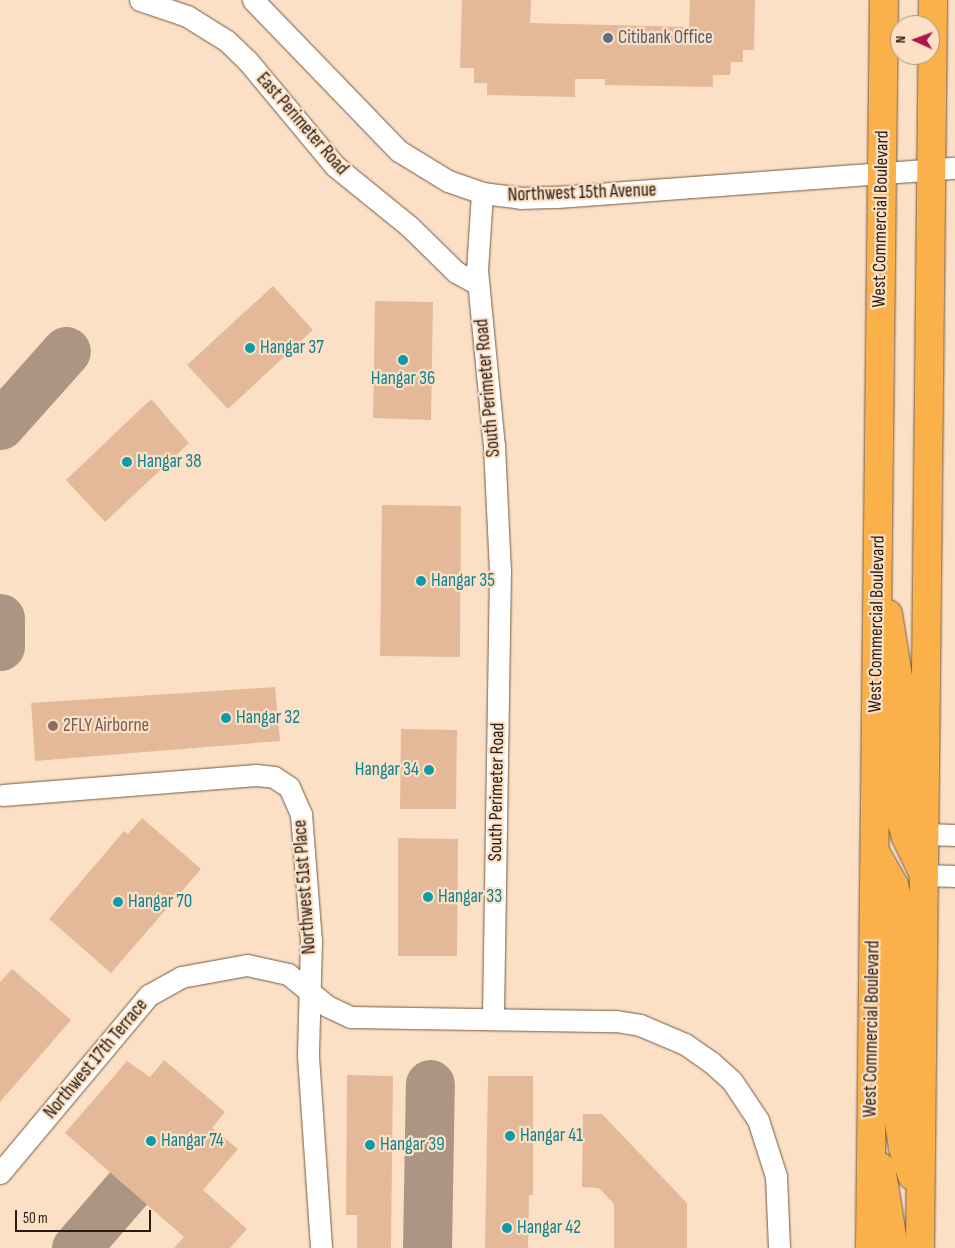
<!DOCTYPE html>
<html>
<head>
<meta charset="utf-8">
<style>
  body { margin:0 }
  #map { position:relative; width:955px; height:1248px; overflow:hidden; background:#fce0c6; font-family:"Sofia Sans Condensed",sans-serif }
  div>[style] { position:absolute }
  .taxiway>* { height:49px; margin:-24.5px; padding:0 24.5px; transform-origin:24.5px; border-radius:24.5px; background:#ac9683 }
  .building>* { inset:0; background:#e4b999 }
  .roads { filter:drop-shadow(0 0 1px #725a43) drop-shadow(0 0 1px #725a43) }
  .street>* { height:21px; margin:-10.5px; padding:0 10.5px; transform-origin:10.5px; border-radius:10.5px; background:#fff }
  .highway>* { height:28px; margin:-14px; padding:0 14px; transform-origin:14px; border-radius:14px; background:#fab149 }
  .dots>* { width:14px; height:14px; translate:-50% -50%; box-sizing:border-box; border:2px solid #fce0c6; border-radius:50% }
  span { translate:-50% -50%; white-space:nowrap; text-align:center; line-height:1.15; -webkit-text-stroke:4.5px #fce0c6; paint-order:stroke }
  .service-label { font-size:19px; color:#4e5e75 }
  .left { translate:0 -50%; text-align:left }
  .street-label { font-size:19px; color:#261c13 }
  .culture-label { font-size:19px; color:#0d838f }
  .right { translate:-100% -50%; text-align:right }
  .education-label { font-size:19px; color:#785e54 }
  .north { position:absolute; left:890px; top:15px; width:50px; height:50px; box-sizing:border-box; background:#fce0c6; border:1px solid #a6927e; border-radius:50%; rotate:272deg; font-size:14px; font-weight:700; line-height:20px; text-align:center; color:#261c13 }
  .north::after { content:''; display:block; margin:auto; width:18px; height:22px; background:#aa174d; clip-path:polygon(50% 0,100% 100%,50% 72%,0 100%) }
  .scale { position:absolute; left:15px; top:1210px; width:136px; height:22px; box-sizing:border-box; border:2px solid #261c13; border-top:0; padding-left:6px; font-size:15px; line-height:18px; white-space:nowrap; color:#261c13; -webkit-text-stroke:4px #fce0c6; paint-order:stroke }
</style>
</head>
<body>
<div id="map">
  <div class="taxiway">
    <div style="left:0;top:425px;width:99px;rotate:-48.3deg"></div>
    <div style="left:0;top:618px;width:28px;rotate:90deg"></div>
    <div style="left:76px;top:1248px;width:79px;rotate:-49.1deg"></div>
    <div style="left:427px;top:1248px;width:164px;rotate:-89deg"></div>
  </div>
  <div class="building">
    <div style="clip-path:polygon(462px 0,531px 0,530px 23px,689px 27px,690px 0,755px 0,754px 50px,743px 50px,743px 62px,731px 62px,730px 75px,713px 75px,713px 87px,605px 85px,605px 79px,575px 79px,575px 97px,487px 95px,487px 83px,474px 83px,474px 68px,460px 68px)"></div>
    <div style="clip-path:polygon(273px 286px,313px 330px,228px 409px,187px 365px)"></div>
    <div style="clip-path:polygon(375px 301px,433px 302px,431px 420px,373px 418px)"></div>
    <div style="clip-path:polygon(151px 399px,189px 443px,105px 522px,66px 480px)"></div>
    <div style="clip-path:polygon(382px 505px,461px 506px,460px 657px,380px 656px)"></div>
    <div style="clip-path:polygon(275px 687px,280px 741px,35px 761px,31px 703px)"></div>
    <div style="clip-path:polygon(401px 729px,457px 730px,456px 809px,400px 809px)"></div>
    <div style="clip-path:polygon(142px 818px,201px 869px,111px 973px,49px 919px,124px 831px,128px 834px)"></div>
    <div style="clip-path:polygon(398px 838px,458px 839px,457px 956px,398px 956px)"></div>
    <div style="clip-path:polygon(12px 969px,71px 1020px,0 1102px,0 982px)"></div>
    <div style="clip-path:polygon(164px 1060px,225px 1112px,212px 1128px,238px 1149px,203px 1190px,247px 1229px,230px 1248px,174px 1248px,184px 1237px,65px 1133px,127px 1061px,150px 1077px)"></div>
    <div style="clip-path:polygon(347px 1075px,393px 1076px,391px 1248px,357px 1248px,357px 1215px,346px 1215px)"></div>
    <div style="clip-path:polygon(488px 1076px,533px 1076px,533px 1195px,529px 1195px,528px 1248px,485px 1248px)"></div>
    <div style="clip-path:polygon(583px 1114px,602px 1114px,687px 1203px,687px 1248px,614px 1248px,614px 1204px,599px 1188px,582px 1187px)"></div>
  </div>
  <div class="roads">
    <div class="street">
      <div style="left:140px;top:0;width:50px;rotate:18.8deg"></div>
      <div style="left:187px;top:16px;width:47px;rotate:32deg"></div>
      <div style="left:227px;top:41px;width:28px;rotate:44deg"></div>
      <div style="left:247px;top:60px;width:138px;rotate:50.3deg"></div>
      <div style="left:335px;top:166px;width:95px;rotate:39deg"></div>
      <div style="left:409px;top:226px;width:66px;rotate:44.4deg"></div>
      <div style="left:456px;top:272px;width:25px;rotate:29deg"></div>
      <div style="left:253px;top:0;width:210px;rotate:46deg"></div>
      <div style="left:399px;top:151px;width:57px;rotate:31.5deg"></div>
      <div style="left:448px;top:181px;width:36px;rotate:19deg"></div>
      <div style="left:482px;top:193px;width:38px;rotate:7deg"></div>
      <div style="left:520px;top:198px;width:37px;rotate:-2deg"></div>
      <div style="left:557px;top:197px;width:399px;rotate:-4.2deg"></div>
      <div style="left:482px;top:193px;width:77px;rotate:93.7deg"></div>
      <div style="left:477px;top:270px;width:176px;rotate:84.5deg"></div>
      <div style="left:494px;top:445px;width:125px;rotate:87.3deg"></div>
      <div style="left:500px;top:570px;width:449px;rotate:90.9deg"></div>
      <div style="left:3px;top:795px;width:254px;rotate:-4.5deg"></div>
      <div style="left:256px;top:775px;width:18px;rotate:6deg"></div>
      <div style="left:274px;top:777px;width:18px;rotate:34deg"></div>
      <div style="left:289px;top:787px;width:30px;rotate:66deg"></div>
      <div style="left:301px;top:814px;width:126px;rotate:85.5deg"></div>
      <div style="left:311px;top:940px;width:116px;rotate:91.5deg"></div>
      <div style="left:308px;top:1056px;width:192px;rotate:86.1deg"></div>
      <div style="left:925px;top:834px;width:30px;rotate:2deg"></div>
      <div style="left:924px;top:875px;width:31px;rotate:2deg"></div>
      <div style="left:0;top:1173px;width:232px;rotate:-50.1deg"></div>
      <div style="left:149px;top:995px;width:37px;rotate:-29deg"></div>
      <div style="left:181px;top:977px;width:67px;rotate:-10.3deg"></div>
      <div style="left:247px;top:965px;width:42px;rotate:12.4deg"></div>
      <div style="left:288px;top:974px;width:50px;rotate:39.4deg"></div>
      <div style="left:327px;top:1006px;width:26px;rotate:25deg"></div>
      <div style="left:351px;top:1017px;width:265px;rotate:0.9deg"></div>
      <div style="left:616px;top:1021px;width:24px;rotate:9deg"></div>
      <div style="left:640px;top:1025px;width:49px;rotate:22.9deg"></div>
      <div style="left:685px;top:1044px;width:32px;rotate:35deg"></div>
      <div style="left:711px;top:1062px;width:28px;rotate:42deg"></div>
      <div style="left:732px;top:1081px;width:47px;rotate:56.3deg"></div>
      <div style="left:758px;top:1120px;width:59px;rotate:72.2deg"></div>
      <div style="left:776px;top:1176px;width:72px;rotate:87.6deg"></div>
    </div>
    <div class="highway">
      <div style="left:888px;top:614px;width:76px;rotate:80.9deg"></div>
      <div style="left:900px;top:689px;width:127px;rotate:90deg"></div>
      <div style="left:900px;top:816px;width:22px;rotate:74deg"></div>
      <div style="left:906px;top:837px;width:37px;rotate:64deg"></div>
      <div style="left:875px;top:852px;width:38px;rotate:60deg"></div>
      <div style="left:894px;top:885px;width:23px;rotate:77deg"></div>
      <div style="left:899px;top:907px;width:203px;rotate:90.6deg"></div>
      <div style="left:897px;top:1110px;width:38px;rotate:81deg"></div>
      <div style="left:903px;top:1148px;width:29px;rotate:72deg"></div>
      <div style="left:881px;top:1167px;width:82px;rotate:80.9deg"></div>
      <div style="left:870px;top:1248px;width:1248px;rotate:-89.36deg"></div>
      <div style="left:920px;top:1248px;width:1248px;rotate:-89.4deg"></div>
    </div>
  </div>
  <div class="dots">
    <div style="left:608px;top:38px;background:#5c6f8a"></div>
    <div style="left:250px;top:348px;background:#0f9aa8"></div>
    <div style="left:403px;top:360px;background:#0f9aa8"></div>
    <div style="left:127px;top:462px;background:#0f9aa8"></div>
    <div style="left:421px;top:581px;background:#0f9aa8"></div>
    <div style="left:226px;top:718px;background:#0f9aa8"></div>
    <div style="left:53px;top:726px;background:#8d6e63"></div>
    <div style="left:429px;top:770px;background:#0f9aa8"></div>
    <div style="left:428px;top:897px;background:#0f9aa8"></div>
    <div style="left:118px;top:902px;background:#0f9aa8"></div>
    <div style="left:510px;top:1136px;background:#0f9aa8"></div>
    <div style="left:151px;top:1141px;background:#0f9aa8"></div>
    <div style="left:370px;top:1145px;background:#0f9aa8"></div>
    <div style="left:507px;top:1228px;background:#0f9aa8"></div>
  </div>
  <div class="service-label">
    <span class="left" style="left:618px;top:38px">Citibank Office</span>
  </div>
  <div class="street-label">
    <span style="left:302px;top:124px;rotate:49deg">East Perimeter Road</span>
    <span style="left:582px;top:193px;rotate:-2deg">Northwest 15th Avenue</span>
    <span style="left:881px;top:219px;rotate:-89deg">West Commercial Boulevard</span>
    <span style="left:488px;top:388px;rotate:-95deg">South Perimeter Road</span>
    <span style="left:877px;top:624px;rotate:-89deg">West Commercial Boulevard</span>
    <span style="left:497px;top:792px;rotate:-89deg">South Perimeter Road</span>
    <span style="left:305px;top:887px;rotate:-94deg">Northwest 51st Place</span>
    <span style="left:872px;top:1029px;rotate:-89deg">West Commercial Boulevard</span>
    <span style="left:96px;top:1059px;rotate:-50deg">Northwest 17th Terrace</span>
  </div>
  <div class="culture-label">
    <span class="left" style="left:260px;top:348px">Hangar 37</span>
    <span style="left:403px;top:379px">Hangar 36</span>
    <span class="left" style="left:137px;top:462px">Hangar 38</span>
    <span class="left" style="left:431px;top:581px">Hangar 35</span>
    <span class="left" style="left:236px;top:718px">Hangar 32</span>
    <span class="right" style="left:419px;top:770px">Hangar 34</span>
    <span class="left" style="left:438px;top:897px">Hangar 33</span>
    <span class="left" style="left:128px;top:902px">Hangar 70</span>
    <span class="left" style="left:520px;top:1136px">Hangar 41</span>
    <span class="left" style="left:161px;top:1141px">Hangar 74</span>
    <span class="left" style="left:380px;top:1145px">Hangar 39</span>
    <span class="left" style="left:517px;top:1228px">Hangar 42</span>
  </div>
  <div class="education-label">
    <span class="left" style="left:63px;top:726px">2FLY Airborne</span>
  </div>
  <div class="north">N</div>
  <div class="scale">50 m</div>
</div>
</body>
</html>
